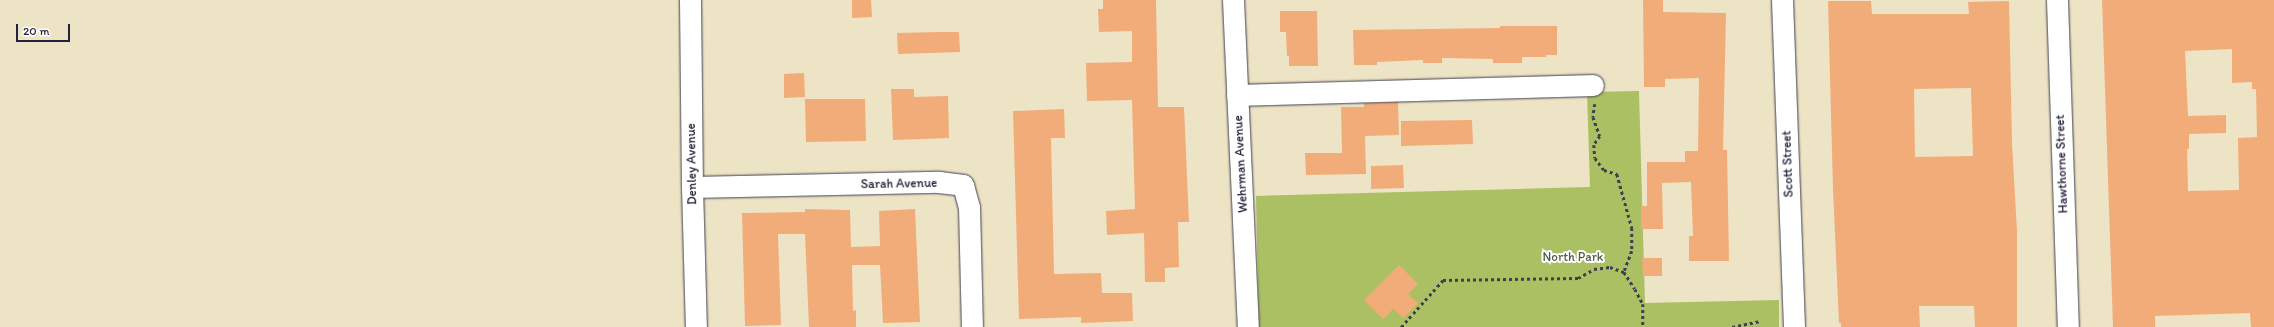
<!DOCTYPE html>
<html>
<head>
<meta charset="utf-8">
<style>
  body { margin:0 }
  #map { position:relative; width:2274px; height:327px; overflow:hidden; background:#ede4c5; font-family:Itim,sans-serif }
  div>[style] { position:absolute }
  .green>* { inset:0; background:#abbf63 }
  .building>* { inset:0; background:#f2ac79 }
  .path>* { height:2.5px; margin-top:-1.25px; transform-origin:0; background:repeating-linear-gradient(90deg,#403f50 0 3px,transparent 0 6px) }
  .roads { filter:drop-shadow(0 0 1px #403f50) drop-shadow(0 0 1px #403f50) }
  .minor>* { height:21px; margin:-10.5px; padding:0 10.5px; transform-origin:10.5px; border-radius:10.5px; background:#fff }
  span { translate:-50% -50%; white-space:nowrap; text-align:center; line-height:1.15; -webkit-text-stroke:4px #fff; paint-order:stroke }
  .street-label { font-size:13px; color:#22223b }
  .park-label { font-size:13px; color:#525949 }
  .scale { position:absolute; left:16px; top:24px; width:54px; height:18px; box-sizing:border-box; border:2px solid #22223b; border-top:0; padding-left:5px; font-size:12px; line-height:14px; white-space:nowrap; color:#22223b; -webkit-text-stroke:3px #fff; paint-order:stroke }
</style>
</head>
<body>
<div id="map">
  <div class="green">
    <div style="clip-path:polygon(1639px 91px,1645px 303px,1779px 300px,1779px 327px,1259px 327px,1256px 196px,1590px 187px,1587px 92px)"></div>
  </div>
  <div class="building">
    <div style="clip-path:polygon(852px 0,871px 0,872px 17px,852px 18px)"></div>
    <div style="clip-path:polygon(1103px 0,1156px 0,1158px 107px,1184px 107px,1189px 222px,1178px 222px,1179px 267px,1165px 268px,1165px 282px,1145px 282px,1144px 233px,1107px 235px,1106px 211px,1135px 209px,1132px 100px,1087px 101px,1086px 63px,1132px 62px,1132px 31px,1099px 32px,1098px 9px,1103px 9px)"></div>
    <div style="clip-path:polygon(1643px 0,1663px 0,1663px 12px,1726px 13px,1723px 150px,1727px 150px,1729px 261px,1689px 261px,1689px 236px,1693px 236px,1691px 182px,1662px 183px,1663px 229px,1641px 229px,1641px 206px,1647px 206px,1647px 162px,1685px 162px,1685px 151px,1698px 151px,1699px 78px,1665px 79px,1665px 87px,1644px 87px)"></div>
    <div style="clip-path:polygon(evenodd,2102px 0,2274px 0,2274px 327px,2251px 327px,2250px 313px,2155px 316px,2155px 327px,2113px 327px,2102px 0,2232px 49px,2232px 83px,2252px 82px,2252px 89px,2256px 89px,2257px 137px,2238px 138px,2239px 190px,2188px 191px,2187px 149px,2189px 149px,2189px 134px,2226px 133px,2226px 115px,2188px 116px,2185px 51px,2232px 49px)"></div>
    <div style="clip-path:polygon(evenodd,1828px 1px,1871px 1px,1872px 14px,1969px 14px,1968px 2px,2009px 1px,2012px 143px,2017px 231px,2017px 327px,1975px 327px,1974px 306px,1919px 306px,1920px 327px,1841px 327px,1841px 323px,1839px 323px,1833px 190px,1828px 1px,1971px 88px,1973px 156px,1915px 157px,1914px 89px,1971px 88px)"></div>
    <div style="clip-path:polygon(1280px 11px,1317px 11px,1318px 66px,1289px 66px,1289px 56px,1287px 56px,1286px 32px,1280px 32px)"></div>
    <div style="clip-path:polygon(1500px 26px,1557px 26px,1557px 55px,1546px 55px,1546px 57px,1522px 57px,1522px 63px,1493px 63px,1493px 59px,1442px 58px,1442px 63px,1423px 63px,1423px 60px,1377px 62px,1377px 65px,1354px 65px,1353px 30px,1500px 28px)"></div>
    <div style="clip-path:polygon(939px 32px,959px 32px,960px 52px,898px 54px,897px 33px)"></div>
    <div style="clip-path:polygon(804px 73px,805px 97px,784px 98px,784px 74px)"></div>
    <div style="clip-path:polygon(891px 89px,914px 89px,914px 97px,948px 96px,949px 138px,893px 140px)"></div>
    <div style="clip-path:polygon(805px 99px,865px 99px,866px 141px,806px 142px)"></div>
    <div style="clip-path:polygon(1398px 102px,1399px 135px,1365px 136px,1366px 174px,1306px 175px,1305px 153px,1342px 153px,1341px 107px,1364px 107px,1364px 103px)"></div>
    <div style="clip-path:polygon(1064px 109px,1065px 138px,1051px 138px,1054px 274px,1101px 273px,1102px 293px,1132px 293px,1133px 321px,1081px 323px,1081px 317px,1019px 319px,1013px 111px)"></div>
    <div style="clip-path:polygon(1472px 120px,1473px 144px,1401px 146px,1401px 121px)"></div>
    <div style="clip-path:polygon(1403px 165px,1404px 188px,1371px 189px,1371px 166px)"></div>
    <div style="clip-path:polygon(805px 209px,850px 210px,851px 247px,880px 246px,879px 211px,915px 209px,920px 322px,883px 323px,880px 265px,852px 265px,853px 311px,856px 310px,856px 327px,809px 327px,805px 234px,778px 234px,781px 325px,745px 326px,742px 213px,805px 212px)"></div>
    <div style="clip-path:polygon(1642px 258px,1662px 258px,1662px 276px,1643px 276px)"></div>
    <div style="clip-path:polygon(1399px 265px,1418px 284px,1408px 294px,1418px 303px,1403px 318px,1393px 309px,1383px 319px,1364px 300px)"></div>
  </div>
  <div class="path">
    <div style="left:1595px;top:104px;width:13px;rotate:99deg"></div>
    <div style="left:1593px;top:117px;width:20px;rotate:70deg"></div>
    <div style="left:1600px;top:136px;width:11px;rotate:124deg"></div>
    <div style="left:1594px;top:145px;width:13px;rotate:86deg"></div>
    <div style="left:1595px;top:158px;width:15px;rotate:53deg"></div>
    <div style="left:1604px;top:170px;width:14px;rotate:17deg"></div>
    <div style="left:1617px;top:174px;width:56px;rotate:74.5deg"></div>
    <div style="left:1632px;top:228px;width:23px;rotate:90deg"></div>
    <div style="left:1632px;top:251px;width:22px;rotate:111deg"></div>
    <div style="left:1401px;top:327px;width:63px;rotate:-48.2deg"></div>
    <div style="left:1443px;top:280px;width:135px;rotate:-0.8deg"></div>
    <div style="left:1578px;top:278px;width:18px;rotate:-29deg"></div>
    <div style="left:1594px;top:269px;width:16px;rotate:-7deg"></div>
    <div style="left:1610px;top:267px;width:15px;rotate:20deg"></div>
    <div style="left:1624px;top:272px;width:20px;rotate:57deg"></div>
    <div style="left:1635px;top:289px;width:17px;rotate:62deg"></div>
    <div style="left:1643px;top:304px;width:23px;rotate:90deg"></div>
    <div style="left:1732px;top:327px;width:29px;rotate:-12deg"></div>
  </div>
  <div class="roads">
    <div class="minor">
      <div style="left:690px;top:0;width:187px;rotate:89.4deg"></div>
      <div style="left:692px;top:187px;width:140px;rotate:88.4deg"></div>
      <div style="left:1233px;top:0;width:327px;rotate:87.4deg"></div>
      <div style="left:1782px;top:0;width:327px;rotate:87.9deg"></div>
      <div style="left:2057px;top:0;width:327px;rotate:88.1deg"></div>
      <div style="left:1237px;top:95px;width:356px;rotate:-1.6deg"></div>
      <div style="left:692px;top:187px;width:247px;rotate:-1.2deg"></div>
      <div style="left:939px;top:182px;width:24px;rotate:7deg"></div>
      <div style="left:963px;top:185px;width:23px;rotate:75deg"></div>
      <div style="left:969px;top:207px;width:120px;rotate:88.6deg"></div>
    </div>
  </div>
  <div class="street-label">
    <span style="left:692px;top:164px;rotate:-91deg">Denley Avenue</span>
    <span style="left:1241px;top:164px;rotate:-93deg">Wehrman Avenue</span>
    <span style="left:1788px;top:164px;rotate:-92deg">Scott Street</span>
    <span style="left:2062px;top:164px;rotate:-92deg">Hawthorne Street</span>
    <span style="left:899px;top:184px;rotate:-1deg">Sarah Avenue</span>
  </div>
  <div class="park-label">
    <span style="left:1573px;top:257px">North Park</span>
  </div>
  <div class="scale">20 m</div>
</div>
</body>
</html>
